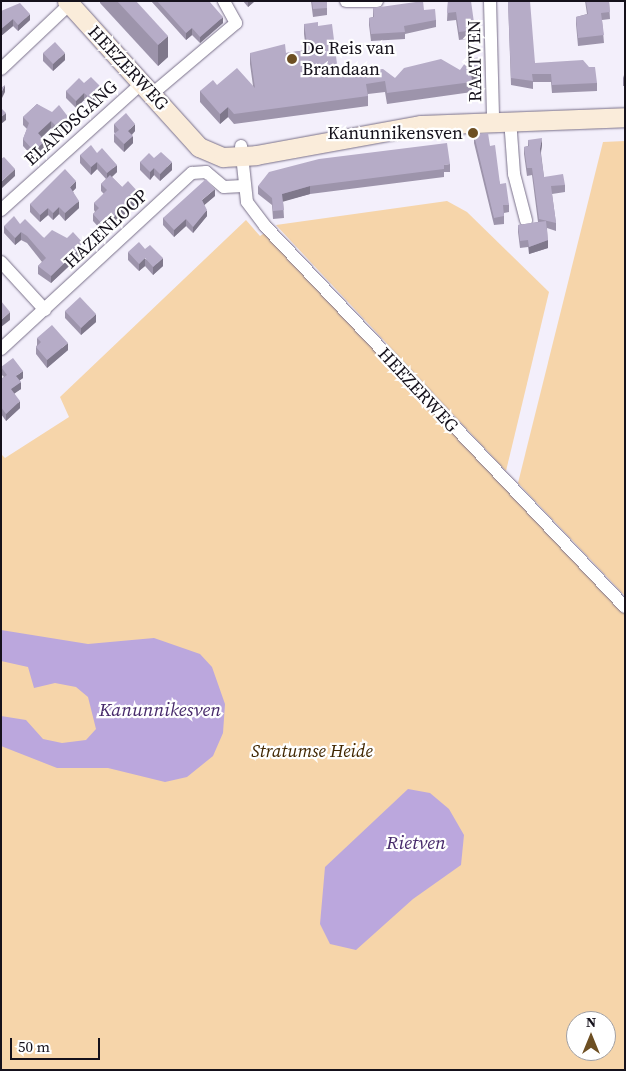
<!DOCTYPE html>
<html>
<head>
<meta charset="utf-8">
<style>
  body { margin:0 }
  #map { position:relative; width:626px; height:1071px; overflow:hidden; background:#f3effb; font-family:"Source Serif 4",serif }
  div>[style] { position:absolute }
  .green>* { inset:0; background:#f6d5aa }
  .water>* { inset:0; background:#bba7dd }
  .roads { filter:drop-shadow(0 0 1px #797089) drop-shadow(0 0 1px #797089) }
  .street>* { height:12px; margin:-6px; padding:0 6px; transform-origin:6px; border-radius:6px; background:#fff }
  .secondary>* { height:19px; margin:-9.5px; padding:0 9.5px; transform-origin:9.5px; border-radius:9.5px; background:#faecda }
  .wall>* { inset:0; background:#9d94ab }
  .shaded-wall>* { inset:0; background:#7f788b }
  .building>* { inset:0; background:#b6acc7 }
  .dots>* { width:14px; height:14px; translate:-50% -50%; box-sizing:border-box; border:2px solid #fff; border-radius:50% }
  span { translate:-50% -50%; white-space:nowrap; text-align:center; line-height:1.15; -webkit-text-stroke:4.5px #fff; paint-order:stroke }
  .poi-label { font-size:18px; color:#15111b }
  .left { translate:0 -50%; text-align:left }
  .right { translate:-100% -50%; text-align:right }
  .street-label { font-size:18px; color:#15111b }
  .park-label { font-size:18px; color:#402600; font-style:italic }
  .water-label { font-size:19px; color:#46296a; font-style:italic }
  .frame { position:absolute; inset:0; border:2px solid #15111b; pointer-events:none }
  .north { position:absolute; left:566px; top:1011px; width:50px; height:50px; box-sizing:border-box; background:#fff; border:1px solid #a1a0a4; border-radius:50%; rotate:0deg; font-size:14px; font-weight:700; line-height:20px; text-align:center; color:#15111b }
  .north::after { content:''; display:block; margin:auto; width:18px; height:22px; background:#6d4f23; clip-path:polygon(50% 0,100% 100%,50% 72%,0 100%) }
  .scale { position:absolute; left:10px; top:1038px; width:90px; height:22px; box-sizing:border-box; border:2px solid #15111b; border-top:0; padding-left:6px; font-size:15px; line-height:18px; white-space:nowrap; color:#15111b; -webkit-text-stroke:4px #fff; paint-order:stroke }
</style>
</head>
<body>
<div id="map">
  <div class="green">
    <div style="clip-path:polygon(625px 141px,625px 596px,518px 483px,603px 142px)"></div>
    <div style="clip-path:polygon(447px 201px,467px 212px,549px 292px,506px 471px,276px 225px)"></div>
    <div style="clip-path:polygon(evenodd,246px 220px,260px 236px,266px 232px,625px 610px,625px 1070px,1px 1070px,1px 454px,5px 458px,69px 417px,60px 397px,246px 220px,576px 1021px,606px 1021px,606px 1051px,576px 1051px,576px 1021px)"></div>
  </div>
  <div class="water">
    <div style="clip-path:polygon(1px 630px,88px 644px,154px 638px,200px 654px,212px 667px,225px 704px,223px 733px,213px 756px,187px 777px,165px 782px,108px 768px,57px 768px,1px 746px,1px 716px,26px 720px,43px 739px,62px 743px,86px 740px,96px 729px,88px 697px,76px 687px,55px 683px,34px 688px,28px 667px,1px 661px)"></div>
    <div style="clip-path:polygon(408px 789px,430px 793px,449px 809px,464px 835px,461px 865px,413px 899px,356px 950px,330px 944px,320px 924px,325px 867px)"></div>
  </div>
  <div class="roads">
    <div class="street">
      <div style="left:346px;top:1px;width:31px"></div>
      <div style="left:490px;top:1px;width:118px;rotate:88.5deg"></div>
      <div style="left:1px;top:69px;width:99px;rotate:-43.4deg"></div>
      <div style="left:152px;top:94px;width:110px;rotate:-40.2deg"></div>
      <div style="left:236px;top:23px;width:25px;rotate:-119deg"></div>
      <div style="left:510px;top:119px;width:55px;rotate:85.8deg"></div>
      <div style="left:514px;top:174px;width:48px;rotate:75.4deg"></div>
      <div style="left:241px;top:146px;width:56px;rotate:83.9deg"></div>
      <div style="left:247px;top:202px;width:30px;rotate:53deg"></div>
      <div style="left:265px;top:226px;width:524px;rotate:46.62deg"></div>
      <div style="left:1px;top:210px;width:190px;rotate:-42deg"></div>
      <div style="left:1px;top:262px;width:65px;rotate:47.5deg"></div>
      <div style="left:1px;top:349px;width:260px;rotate:-42.7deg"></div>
      <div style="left:192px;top:173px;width:14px;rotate:-4deg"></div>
      <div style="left:206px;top:172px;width:23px;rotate:40deg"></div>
      <div style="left:224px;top:187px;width:19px;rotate:-3deg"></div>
    </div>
    <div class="secondary">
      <div style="left:67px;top:1px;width:197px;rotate:47.9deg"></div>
      <div style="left:199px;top:147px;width:26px;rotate:23deg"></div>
      <div style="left:223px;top:157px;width:33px;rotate:-3deg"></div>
      <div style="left:256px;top:155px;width:168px;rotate:-10.3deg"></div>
      <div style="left:421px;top:125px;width:204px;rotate:-2.2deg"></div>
    </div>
  </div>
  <div class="wall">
    <div style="clip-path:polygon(100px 1px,136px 1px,168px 57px,158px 66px,100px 3px)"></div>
    <div style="clip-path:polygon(151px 1px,209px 1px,223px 23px,200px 43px,192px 35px,186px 40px)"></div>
    <div style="clip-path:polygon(243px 1px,255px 1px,248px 7px)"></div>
    <div style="clip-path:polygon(311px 1px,327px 1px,327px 15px,313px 17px)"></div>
    <div style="clip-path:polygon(448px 1px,475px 30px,475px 38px,459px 40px,456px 20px,447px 21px)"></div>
    <div style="clip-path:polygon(508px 1px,535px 63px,597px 83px,597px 91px,552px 93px,551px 82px,533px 82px,533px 89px,511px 85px)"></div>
    <div style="clip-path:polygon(585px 1px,609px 1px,610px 19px,602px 20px,604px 43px,578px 46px,576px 24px,576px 17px,587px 14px)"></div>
    <div style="clip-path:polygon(373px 8px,436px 20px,436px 27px,405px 34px,405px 39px,371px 41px,369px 25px,369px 18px,373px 17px)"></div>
    <div style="clip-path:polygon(1px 11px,30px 20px,18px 31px,13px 26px,1px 36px)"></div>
    <div style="clip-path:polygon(304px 24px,318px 26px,338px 72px,395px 78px,460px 70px,481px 79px,472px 83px,472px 92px,387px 104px,385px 92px,368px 94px,368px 106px,234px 124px,228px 117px,220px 124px,200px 102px,200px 91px,217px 85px,253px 86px,250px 64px,250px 53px,286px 53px,306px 50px,304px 34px)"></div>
    <div style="clip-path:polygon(43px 53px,65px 60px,53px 71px,43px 61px)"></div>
    <div style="clip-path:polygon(625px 72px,625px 86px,623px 86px,623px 78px)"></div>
    <div style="clip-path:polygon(84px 83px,101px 95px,90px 106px,84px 100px,76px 108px,66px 98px,66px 91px)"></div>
    <div style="clip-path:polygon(37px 104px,69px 126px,58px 136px,51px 128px,42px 137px,45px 148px,34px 158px,23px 146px,23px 139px,27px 129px,23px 125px,23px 117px)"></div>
    <div style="clip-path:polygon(114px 124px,135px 131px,132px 135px,133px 143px,124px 152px,114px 142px,114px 134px,115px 134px,114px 132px)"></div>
    <div style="clip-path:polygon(474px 135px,490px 146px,500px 184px,509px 205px,509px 212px,504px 213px,504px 224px,494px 225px,474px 143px)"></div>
    <div style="clip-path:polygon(528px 140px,542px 145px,541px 153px,544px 177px,565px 185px,565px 192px,552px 194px,556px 223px,556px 231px,547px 228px,548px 248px,529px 254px,528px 247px,520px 248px,518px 232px,518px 225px,538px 222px,532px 175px,527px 176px,524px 154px,524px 147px,528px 146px)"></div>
    <div style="clip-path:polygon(97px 153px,117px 172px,112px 177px,122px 187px,139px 201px,104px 233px,93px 221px,93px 214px,95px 212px,94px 210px,94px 203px,104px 194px,101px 191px,101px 184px,106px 179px,97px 169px,91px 175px,80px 163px,80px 155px)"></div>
    <div style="clip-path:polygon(154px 158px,172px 170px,160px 181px,154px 175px,150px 180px,140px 170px,140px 162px)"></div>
    <div style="clip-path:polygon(450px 164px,450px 172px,444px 172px,444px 177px,310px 194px,283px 201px,284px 218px,273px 219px,272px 205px,258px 194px,258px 186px)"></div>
    <div style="clip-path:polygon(76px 188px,73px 191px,79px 208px,65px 221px,59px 214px,53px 220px,48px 215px,40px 222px,30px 212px,30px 204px)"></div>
    <div style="clip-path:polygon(215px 196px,204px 205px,207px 216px,193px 233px,186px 226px,174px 237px,163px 225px,163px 218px)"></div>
    <div style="clip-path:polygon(20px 224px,44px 238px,84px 252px,51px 283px,38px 274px,38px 266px,42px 262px,27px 243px,21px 240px,15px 245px,4px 233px,4px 226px)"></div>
    <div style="clip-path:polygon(128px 252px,163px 266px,153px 275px,145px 266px,139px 271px,128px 260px)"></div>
    <div style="clip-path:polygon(65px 311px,96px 322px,81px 335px,65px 318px)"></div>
    <div style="clip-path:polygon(37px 338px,68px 350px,47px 368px,36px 354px,36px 347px,37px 345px)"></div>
    <div style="clip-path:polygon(1px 367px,23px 378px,20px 380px,21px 389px,14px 393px,20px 408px,6px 421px,1px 414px,1px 379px,4px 377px,1px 374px)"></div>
  </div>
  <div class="shaded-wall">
    <div style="clip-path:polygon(248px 1px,255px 1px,248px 7px)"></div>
    <div style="clip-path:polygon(30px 14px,30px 20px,18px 31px,18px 25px)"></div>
    <div style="clip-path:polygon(223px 17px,223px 23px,200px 43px,200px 37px)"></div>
    <div style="clip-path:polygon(13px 19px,13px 26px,1px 36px,1px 29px)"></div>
    <div style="clip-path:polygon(192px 28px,192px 35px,186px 40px,186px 33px)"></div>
    <div style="clip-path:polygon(168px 36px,168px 57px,158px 66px,158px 45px)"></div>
    <div style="clip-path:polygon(65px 53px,65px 60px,53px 71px,53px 64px)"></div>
    <div style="clip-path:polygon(481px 68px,481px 79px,472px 83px,471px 73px)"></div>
    <div style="clip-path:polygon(5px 85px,5px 92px,1px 100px,1px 93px)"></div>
    <div style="clip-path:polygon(101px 87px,101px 95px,90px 106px,90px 98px)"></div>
    <div style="clip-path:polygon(84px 93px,84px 100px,76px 108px,76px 101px)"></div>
    <div style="clip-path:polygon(228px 107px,228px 117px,220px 124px,220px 114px)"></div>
    <div style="clip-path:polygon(6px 113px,6px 120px,1px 124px,1px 117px)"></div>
    <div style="clip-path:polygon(69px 118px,69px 126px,58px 136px,58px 128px)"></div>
    <div style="clip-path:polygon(51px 121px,51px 128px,38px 141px,38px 133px)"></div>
    <div style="clip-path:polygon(135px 124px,135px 131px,128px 138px,128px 131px)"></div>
    <div style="clip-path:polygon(133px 136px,133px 143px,124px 152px,124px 144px)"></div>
    <div style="clip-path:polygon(542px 138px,542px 145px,540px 156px,540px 149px)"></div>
    <div style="clip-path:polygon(45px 141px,45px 148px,34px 158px,34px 151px)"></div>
    <div style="clip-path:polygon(97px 162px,97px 169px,91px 175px,91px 167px)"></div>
    <div style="clip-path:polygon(172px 162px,172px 170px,160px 181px,160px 174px)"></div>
    <div style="clip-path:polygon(117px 165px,117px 172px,107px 181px,107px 173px)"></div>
    <div style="clip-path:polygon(154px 168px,154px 175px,150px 180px,150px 172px)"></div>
    <div style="clip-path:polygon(15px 169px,15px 176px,1px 189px,1px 182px)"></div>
    <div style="clip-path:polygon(76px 181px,76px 188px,70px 194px,70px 187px)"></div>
    <div style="clip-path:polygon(310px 186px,310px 194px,282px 202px,282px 194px)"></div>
    <div style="clip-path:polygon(215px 189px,215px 196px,202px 207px,202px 200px)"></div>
    <div style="clip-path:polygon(139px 193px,139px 201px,104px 233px,104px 226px)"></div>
    <div style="clip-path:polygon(79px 201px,79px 208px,65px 221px,65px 213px)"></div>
    <div style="clip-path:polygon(59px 207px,59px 214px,53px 220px,53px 213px)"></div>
    <div style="clip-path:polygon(48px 208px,48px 215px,40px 222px,40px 215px)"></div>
    <div style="clip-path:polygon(207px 210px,207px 216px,193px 233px,193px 227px)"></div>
    <div style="clip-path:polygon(186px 219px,186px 226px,174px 237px,174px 230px)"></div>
    <div style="clip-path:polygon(21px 232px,21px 240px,15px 245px,15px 238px)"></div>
    <div style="clip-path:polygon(548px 240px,548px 248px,529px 254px,529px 247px)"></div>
    <div style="clip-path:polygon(84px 244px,84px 252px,51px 283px,51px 276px)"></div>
    <div style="clip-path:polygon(145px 258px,145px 266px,139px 271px,139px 264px)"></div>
    <div style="clip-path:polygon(163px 258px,163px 266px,153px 275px,153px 267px)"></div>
    <div style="clip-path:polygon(10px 312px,10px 320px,1px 327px,1px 320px)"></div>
    <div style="clip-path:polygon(96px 314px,96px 322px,81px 335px,81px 328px)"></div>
    <div style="clip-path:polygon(68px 343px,68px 350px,47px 368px,47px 360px)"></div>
    <div style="clip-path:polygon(23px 371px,23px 378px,16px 383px,16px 376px)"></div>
    <div style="clip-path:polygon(21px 382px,21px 389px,11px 396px,11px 389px)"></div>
    <div style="clip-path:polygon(20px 401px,20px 408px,6px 421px,6px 414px)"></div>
  </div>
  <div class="building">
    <div style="clip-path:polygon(117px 1px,136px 1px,168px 36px,158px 45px)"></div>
    <div style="clip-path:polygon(157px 1px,209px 1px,223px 17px,200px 37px,192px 28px,186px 33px)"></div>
    <div style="clip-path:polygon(312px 1px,327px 1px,327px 8px,313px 9px)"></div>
    <div style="clip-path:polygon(423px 1px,424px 10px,435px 9px,436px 20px,404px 26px,405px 32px,371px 34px,369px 18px,374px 17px,373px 8px)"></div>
    <div style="clip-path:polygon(448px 1px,471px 1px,475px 30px,459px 32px,456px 12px,447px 13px)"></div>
    <div style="clip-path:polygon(508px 1px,530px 1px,535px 63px,583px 60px,589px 67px,595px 67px,597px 83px,552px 85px,551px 74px,532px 74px,533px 81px,511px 78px)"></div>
    <div style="clip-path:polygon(586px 1px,609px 1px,610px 12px,601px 13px,604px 35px,578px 38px,576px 17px,588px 14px)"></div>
    <div style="clip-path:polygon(20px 3px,30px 14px,18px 25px,13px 19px,1px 29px,1px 11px)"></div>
    <div style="clip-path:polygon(318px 22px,318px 26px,332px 24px,338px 72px,383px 69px,395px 78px,404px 68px,441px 59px,460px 70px,468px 59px,481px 57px,481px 68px,471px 73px,472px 82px,387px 93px,385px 81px,366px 84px,368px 96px,234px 114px,228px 107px,220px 114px,200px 91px,213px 80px,217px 85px,237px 68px,255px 88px,250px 53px,285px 44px,286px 53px,308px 50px,304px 24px)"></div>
    <div style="clip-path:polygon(55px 42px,65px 53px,53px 64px,43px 53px)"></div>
    <div style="clip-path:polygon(91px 77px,101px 87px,90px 98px,84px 93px,76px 101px,66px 91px,79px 78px,84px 83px)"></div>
    <div style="clip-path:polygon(5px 85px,1px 93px,1px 88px)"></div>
    <div style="clip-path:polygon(37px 104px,52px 112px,59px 105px,69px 118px,58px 128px,51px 121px,38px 133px,45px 141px,34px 151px,23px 139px,29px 123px,23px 117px)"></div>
    <div style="clip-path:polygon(1px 108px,6px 113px,1px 117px)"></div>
    <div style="clip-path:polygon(126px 113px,135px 124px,128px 131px,133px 136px,124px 144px,114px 134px,119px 130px,114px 124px)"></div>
    <div style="clip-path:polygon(488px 133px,490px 146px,495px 145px,500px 184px,506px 183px,509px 205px,503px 205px,504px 216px,494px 218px,474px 135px)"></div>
    <div style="clip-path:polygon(542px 138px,540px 149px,544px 177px,563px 174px,565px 185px,551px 186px,556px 223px,539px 219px,532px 168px,527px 168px,524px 147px,529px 146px,528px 140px)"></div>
    <div style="clip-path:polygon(447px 143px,450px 164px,444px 165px,444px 169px,310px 186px,282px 194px,284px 210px,273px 211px,272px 198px,258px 186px,269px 172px,319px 159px)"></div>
    <div style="clip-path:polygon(91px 145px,97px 153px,102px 148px,117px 165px,107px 173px,97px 162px,91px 167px,80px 155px)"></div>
    <div style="clip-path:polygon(161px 152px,172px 162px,160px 174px,154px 168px,150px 172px,140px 162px,149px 153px,154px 158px)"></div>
    <div style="clip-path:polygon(4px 157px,15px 169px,1px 182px,1px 159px)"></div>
    <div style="clip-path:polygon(65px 169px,76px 181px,70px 187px,79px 201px,65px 213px,59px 207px,53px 213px,48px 208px,40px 215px,30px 204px)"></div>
    <div style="clip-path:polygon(110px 175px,122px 187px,128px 181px,139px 193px,104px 226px,93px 214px,99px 208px,94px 203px,107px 190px,101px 184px)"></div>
    <div style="clip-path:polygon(206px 179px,215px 189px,202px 200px,207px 210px,193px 227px,186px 219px,174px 230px,163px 218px)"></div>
    <div style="clip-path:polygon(14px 216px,20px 224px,25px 219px,44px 238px,52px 230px,67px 238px,73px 232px,84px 244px,51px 276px,38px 266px,46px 258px,27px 236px,21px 232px,15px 238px,4px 226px)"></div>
    <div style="clip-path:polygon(546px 221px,548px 240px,529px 247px,528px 240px,520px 241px,518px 225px)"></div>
    <div style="clip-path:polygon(139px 242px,145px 249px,150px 245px,163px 258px,153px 267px,145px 258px,139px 264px,128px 252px)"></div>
    <div style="clip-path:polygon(80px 297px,96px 314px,81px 328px,65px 311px)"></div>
    <div style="clip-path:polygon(1px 301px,10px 312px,1px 320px)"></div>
    <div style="clip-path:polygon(52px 325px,68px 343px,47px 360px,36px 347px,41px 342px,37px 338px)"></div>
    <div style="clip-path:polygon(13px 358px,23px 371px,16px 376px,21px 382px,11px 389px,20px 401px,6px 414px,1px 407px,1px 379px,7px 375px,1px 367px)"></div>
  </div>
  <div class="dots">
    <div style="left:292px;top:59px;background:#6d4f23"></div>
    <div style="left:473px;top:133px;background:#6d4f23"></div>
  </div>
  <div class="poi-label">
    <span class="left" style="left:302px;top:59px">De Reis van<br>Brandaan</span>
    <span class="right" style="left:463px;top:133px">Kanunnikensven</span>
  </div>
  <div class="street-label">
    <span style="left:475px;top:61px;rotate:-91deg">RAATVEN</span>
    <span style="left:128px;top:68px;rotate:47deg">HEEZERWEG</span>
    <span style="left:71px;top:123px;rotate:-42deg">ELANDSGANG</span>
    <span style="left:106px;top:229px;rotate:-43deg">HAZENLOOP</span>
    <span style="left:418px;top:390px;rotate:47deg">HEEZERWEG</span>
  </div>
  <div class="park-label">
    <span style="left:312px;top:751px">Stratumse Heide</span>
  </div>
  <div class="water-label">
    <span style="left:160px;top:710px">Kanunnikesven</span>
    <span style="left:416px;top:843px">Rietven</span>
  </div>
  <div class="frame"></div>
  <div class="north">N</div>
  <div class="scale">50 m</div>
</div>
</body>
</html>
